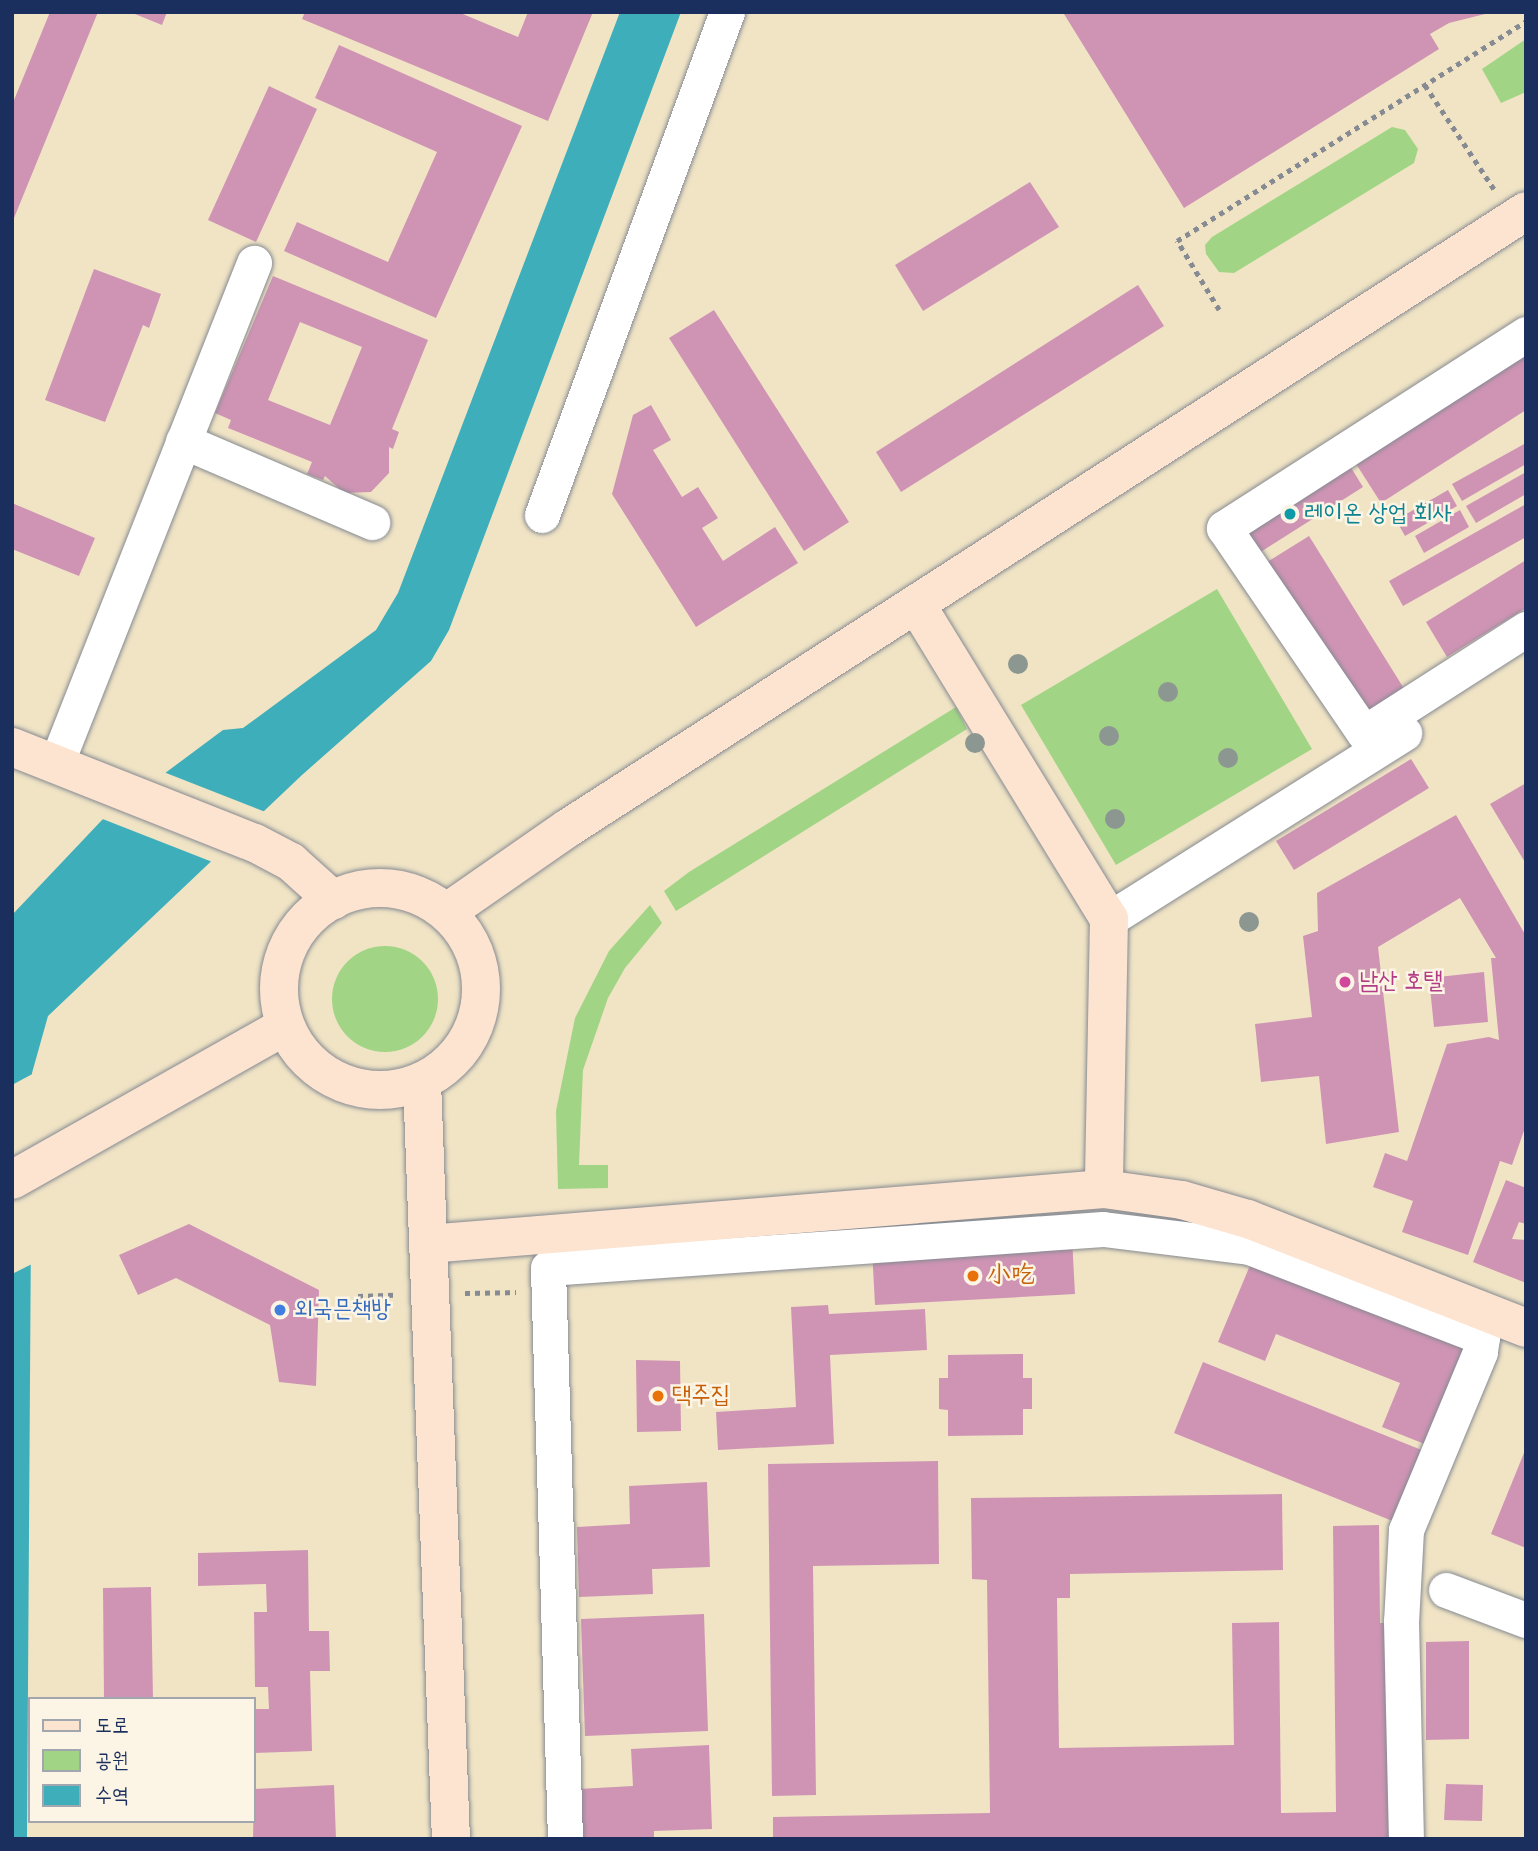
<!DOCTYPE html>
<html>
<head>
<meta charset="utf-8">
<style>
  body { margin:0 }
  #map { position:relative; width:1538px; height:1851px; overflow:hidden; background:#f0e4c5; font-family:Mynerve,"LXGW WenKai TC","Poor Story",sans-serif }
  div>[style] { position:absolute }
  .green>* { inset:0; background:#a1d585 }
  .round { border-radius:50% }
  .water>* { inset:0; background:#3eaeba }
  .pier>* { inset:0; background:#f0e4c5 }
  .building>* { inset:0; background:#cf94b4 }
  .path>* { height:4.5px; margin-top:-2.25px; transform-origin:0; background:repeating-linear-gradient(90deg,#868a92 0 5px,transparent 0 10px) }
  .roads { filter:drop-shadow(0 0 2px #868a92) drop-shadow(0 0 2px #868a92) }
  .street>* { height:35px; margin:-17.5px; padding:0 17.5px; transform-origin:17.5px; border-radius:17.5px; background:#fff }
  .secondary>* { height:38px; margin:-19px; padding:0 19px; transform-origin:19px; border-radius:19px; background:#fde4d1 }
  .secondary>.ring { margin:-19px; padding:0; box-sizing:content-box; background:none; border:38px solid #fde4d1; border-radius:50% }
  .trees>* { width:20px; height:20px; margin:-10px; border-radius:50%; background:#8d9792 }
  .dots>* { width:19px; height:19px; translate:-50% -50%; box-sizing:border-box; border:4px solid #fcf5e5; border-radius:50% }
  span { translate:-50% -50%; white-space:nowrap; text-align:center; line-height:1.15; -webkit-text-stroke:5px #fcf5e5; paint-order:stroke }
  .culture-label { font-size:24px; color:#0d838f }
  .left { translate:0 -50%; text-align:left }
  .hotel-label { font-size:24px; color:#b23c85 }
  .food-label { font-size:24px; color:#c56008 }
  .shop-label { font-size:24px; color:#366cbe }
  .frame { position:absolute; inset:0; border:14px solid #1b2f5e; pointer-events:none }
  .legend { position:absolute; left:28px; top:1697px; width:228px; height:126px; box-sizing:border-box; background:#fcf5e5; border:2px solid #a2a6af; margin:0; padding:9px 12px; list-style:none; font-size:21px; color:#1b2f5e }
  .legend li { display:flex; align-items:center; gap:14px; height:35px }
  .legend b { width:35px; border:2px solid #a2a6af }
</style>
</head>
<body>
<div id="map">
  <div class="green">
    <div style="clip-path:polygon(1526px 39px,1526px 92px,1501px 103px,1482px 69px)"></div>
    <div style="clip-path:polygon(1392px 127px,1405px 130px,1418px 149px,1414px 163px,1234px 273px,1219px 272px,1206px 254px,1205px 245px,1212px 237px)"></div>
    <div style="clip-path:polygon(1217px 589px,1312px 749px,1116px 865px,1021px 705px)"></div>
    <div style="clip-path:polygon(956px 707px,967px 729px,676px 911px,664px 891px,689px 872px)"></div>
    <div style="clip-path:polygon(650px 905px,662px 923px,625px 968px,608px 998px,583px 1070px,579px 1165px,608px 1165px,608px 1188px,558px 1189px,556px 1111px,575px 1018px,609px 951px)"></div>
    <div class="round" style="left:332px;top:946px;width:106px;height:106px"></div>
  </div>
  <div class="water">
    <div style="clip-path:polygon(620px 12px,681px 12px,449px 630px,431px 661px,302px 775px,48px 1016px,32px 1073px,27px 1839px,12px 1839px,12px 915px,102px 820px,223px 730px,243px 728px,376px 630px,398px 593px)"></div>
  </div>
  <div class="pier">
    <div style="clip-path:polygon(161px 771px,268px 813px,215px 863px,100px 818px)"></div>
    <div style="clip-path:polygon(36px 1072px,34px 1263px,12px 1274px,12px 1085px)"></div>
  </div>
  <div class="building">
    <div style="clip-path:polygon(50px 12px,98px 12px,12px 223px,12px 105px)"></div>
    <div style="clip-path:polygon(130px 12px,167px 12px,162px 25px)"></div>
    <div style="clip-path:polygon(305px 12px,458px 12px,518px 37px,528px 12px,593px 12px,548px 121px,302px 19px)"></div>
    <div style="clip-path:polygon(1067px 12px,1489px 12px,1489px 13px,1449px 23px,1430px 34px,1439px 49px,1184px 208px,1064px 14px)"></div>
    <div style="clip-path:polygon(339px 45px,522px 126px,436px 318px,284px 251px,297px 222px,388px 262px,437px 152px,315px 98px)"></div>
    <div style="clip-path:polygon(269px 86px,317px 109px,256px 242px,208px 220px)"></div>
    <div style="clip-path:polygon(1030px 182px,1059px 227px,923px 311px,895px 265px)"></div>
    <div style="clip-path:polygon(94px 269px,161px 294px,149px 328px,143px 325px,105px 422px,45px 400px)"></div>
    <div style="clip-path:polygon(evenodd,273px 276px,428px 340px,392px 429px,399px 432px,393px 449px,389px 447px,389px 473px,371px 492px,344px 493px,325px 476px,323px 480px,307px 474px,312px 462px,228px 428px,231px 420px,215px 413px,273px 276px,300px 322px,362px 347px,330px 425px,268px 400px,300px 322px)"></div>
    <div style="clip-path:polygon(1138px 285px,1164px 326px,901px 492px,876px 452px)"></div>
    <div style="clip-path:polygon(714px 310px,849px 522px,804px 551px,669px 338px)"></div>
    <div style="clip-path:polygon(1526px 343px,1526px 410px,1381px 503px,1351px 456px)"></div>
    <div style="clip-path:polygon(651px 405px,671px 440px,653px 450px,682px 497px,698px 487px,718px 518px,702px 528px,723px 561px,775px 527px,798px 563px,696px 627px,612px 494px,633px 415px)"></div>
    <div style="clip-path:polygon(1526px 443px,1526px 464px,1462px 501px,1452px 484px)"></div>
    <div style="clip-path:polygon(1345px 458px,1363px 487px,1259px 553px,1240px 524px)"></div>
    <div style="clip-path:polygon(1526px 472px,1526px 494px,1476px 523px,1466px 506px)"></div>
    <div style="clip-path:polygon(1448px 490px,1457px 506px,1405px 536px,1396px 520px)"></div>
    <div style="clip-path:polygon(12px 503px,95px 538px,79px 576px,12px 549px)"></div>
    <div style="clip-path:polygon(1526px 504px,1526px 537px,1403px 606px,1389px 581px)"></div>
    <div style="clip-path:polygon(1460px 510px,1469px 527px,1424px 553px,1415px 536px)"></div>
    <div style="clip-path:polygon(1309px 536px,1408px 695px,1366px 721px,1267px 562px)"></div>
    <div style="clip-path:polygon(1526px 560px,1526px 608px,1447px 657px,1426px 622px)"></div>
    <div style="clip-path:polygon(1411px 759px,1429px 788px,1294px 870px,1276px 841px)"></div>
    <div style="clip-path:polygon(1526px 783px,1526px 864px,1490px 804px)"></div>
    <div style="clip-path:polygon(1456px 815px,1526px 936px,1526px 1125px,1512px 1165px,1500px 1161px,1468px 1255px,1402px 1232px,1413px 1201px,1373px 1187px,1385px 1153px,1407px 1161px,1447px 1044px,1489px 1037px,1499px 1040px,1491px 958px,1496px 958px,1460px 898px,1378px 947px,1399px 1132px,1326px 1144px,1319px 1076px,1261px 1082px,1255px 1024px,1312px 1017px,1303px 936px,1318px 931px,1317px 893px)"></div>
    <div style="clip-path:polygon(1484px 972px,1488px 1022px,1434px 1027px,1429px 978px)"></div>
    <div style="clip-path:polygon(1506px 1180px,1526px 1188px,1526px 1224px,1519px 1222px,1512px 1239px,1526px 1240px,1526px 1283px,1473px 1262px)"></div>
    <div style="clip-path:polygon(189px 1224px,319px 1290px,316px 1386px,279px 1382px,270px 1325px,176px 1278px,138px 1295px,119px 1255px)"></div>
    <div style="clip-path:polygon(1072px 1238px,1075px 1294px,875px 1305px,872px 1249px)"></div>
    <div style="clip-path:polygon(1251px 1263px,1471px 1352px,1432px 1447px,1382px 1427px,1400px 1383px,1276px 1334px,1265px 1361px,1218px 1342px)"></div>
    <div style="clip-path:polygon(828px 1305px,829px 1314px,925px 1309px,927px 1350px,830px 1355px,834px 1444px,718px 1450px,716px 1412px,796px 1407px,791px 1307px)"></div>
    <div style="clip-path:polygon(1023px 1354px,1023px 1378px,1032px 1378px,1032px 1409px,1023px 1409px,1023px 1435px,948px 1436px,948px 1410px,939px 1409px,939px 1378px,948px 1378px,948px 1355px)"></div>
    <div style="clip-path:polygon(636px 1360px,680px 1361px,681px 1431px,637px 1432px)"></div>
    <div style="clip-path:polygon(1203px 1362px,1429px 1453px,1400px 1524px,1174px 1433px)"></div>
    <div style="clip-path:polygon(1526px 1448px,1526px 1548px,1491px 1534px)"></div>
    <div style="clip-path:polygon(938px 1461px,939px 1564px,813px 1566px,816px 1795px,772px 1796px,768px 1464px)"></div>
    <div style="clip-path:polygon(707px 1482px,710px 1567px,652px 1569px,653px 1594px,579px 1597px,577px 1527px,630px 1524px,629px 1486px)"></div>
    <div style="clip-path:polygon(1282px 1494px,1283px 1570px,1070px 1574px,1070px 1598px,1057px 1598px,1059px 1748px,1234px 1745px,1232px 1623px,1279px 1622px,1281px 1813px,1336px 1812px,1333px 1526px,1379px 1525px,1380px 1623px,1396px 1623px,1399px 1839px,773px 1839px,773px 1817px,990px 1813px,987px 1580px,972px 1579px,971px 1498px)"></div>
    <div style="clip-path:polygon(308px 1550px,309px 1631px,329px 1631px,330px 1671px,310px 1671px,312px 1751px,254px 1753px,254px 1709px,269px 1709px,268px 1687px,255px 1687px,254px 1612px,267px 1612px,266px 1584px,198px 1586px,198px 1553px)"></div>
    <div style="clip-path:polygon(151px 1587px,153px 1699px,104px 1699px,103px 1588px)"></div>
    <div style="clip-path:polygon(704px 1614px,708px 1731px,585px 1736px,581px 1619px)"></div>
    <div style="clip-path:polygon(1469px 1641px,1469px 1739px,1426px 1740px,1426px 1642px)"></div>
    <div style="clip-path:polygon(709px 1745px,712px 1829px,654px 1831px,654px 1839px,581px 1839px,579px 1789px,633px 1786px,631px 1749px)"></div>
    <div style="clip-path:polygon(1446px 1784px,1483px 1785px,1482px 1821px,1444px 1820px)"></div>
    <div style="clip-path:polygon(334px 1785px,336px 1839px,253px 1839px,254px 1789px)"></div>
  </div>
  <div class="path">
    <div style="left:1425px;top:85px;width:125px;rotate:56.4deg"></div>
    <div style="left:1219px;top:310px;width:81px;rotate:-121.3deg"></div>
    <div style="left:1177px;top:241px;width:413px;rotate:-32.2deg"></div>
    <div style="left:465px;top:1293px;width:51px;rotate:-1.1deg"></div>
    <div style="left:358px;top:1296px;width:36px;rotate:-2deg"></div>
  </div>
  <div class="roads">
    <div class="street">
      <div style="left:1526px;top:334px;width:359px;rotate:147.3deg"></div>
      <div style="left:1224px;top:528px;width:248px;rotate:55.7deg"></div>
      <div style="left:1364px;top:733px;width:193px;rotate:-32.7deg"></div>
      <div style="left:183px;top:441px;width:206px;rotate:23.2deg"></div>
      <div style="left:542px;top:515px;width:536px;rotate:-69.81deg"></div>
      <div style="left:56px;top:764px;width:539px;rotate:-68.44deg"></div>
      <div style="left:1109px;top:919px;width:349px;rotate:-32.2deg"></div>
      <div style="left:1446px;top:1590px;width:85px;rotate:20.6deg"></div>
      <div style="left:565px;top:1839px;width:571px;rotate:-91.71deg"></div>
      <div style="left:548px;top:1268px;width:556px;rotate:-4.02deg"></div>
      <div style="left:1103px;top:1229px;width:147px;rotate:7deg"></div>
      <div style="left:1249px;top:1247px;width:250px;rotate:21.1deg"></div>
      <div style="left:1482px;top:1337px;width:15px;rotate:98deg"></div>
      <div style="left:1480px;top:1352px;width:193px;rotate:112.6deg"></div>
      <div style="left:1406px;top:1530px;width:91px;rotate:93.1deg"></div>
      <div style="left:1401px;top:1621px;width:218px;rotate:88.7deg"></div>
    </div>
    <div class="secondary">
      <div style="left:916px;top:604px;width:369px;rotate:58.5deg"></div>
      <div style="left:1109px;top:919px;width:270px;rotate:91.1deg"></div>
      <div style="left:12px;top:747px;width:261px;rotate:21.6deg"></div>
      <div style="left:255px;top:843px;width:41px;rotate:27.8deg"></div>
      <div style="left:291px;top:862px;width:57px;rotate:42.1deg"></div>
      <div class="ring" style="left:279px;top:888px;width:164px;height:164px"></div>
      <div style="left:447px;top:912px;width:147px;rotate:-34.8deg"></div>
      <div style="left:568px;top:828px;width:1139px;rotate:-32.78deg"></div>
      <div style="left:422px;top:1082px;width:758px;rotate:87.81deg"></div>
      <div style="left:12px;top:1180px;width:313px;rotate:-29.4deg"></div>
      <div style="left:428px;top:1244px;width:678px;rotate:-4.65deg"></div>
      <div style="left:1104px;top:1189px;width:79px;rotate:8deg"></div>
      <div style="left:1182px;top:1200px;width:69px;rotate:16.1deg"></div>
      <div style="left:1248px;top:1219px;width:299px;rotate:21.4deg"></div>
    </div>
  </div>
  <div class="trees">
    <div style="left:1018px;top:664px"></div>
    <div style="left:1168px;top:692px"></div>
    <div style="left:1109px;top:736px"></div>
    <div style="left:975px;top:743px"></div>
    <div style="left:1228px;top:758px"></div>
    <div style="left:1115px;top:819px"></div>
    <div style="left:1249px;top:922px"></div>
  </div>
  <div class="dots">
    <div style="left:1290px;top:514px;background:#0f9aa8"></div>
    <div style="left:1345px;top:982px;background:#d1479c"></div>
    <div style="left:973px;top:1276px;background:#e8710a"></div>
    <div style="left:280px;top:1310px;background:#3f7fe0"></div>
    <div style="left:658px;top:1396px;background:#e8710a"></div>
  </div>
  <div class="culture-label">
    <span class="left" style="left:1304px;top:514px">레이온 상업 회사</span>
  </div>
  <div class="hotel-label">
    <span class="left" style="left:1359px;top:982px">남산 호탤</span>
  </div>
  <div class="food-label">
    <span class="left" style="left:987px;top:1276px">小吃</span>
    <span class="left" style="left:672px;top:1396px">댁주집</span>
  </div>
  <div class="shop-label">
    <span class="left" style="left:294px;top:1310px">외국믄책방</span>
  </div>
  <div class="frame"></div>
  <ul class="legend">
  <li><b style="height:9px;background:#fde4d1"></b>도로</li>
  <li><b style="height:19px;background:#a1d585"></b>공원</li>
  <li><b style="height:19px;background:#3eaeba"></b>수역</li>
  </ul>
</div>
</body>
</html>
